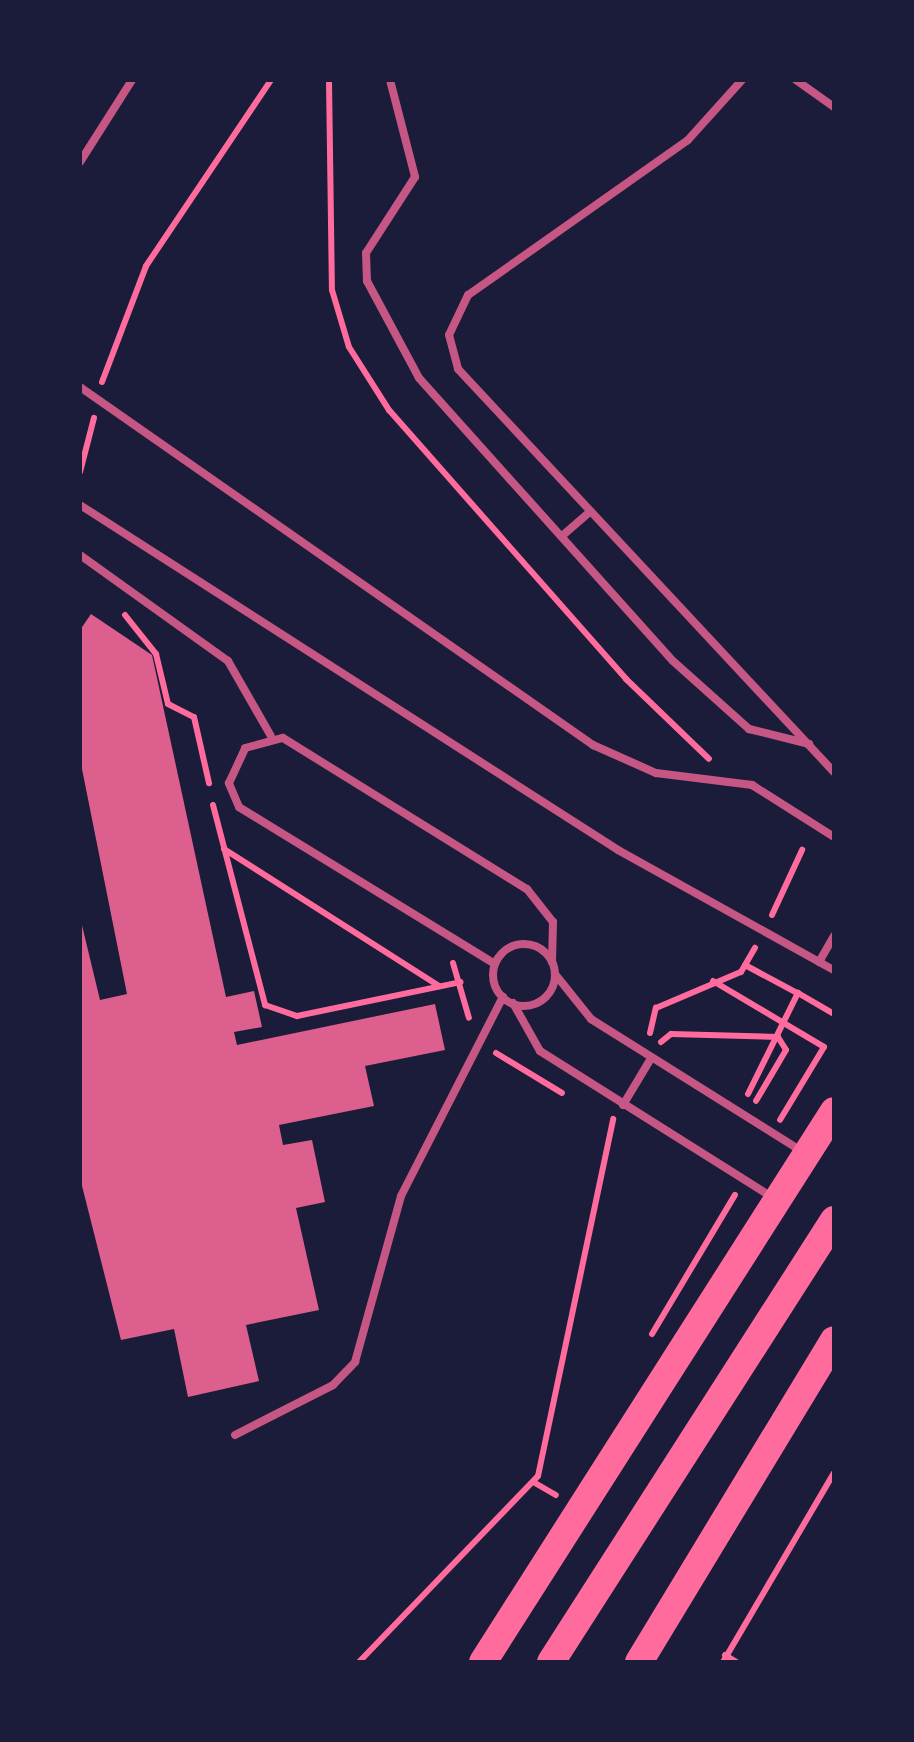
<!DOCTYPE html>
<html>
<head>
<meta charset="utf-8">
<style>
  body { margin:0 }
  #map { position:relative; width:914px; height:1742px; overflow:hidden; background:#1b1b3a; font-family:"IBM Plex Sans",sans-serif }
  div>[style] { position:absolute }
  .building>* { inset:0; background:#dd5f8e }
  .path>* { height:6px; margin:-3px; padding:0 3px; transform-origin:3px; border-radius:3px; background:#ff6b9d }
  .service>* { height:8px; margin:-4px; padding:0 4px; transform-origin:4px; border-radius:4px; background:#c65784 }
  .service>.ring { margin:-4px; padding:0; box-sizing:content-box; background:none; border:8px solid #c65784; border-radius:50% }
  .trunk>* { height:28px; margin:-14px; padding:0 14px; transform-origin:14px; border-radius:14px; background:#ff6b9d }
  span { translate:-50% -50%; white-space:nowrap; text-align:center; line-height:1.15; -webkit-text-stroke:10px #1b1b3a; paint-order:stroke }
  .frame { position:absolute; inset:0; border:82px solid #1b1b3a; pointer-events:none }
</style>
</head>
<body>
<div id="map">
  <div class="building">
    <div style="clip-path:polygon(91px 614px,152px 655px,226px 997px,254px 991px,262px 1027px,234px 1032px,237px 1045px,435px 1004px,445px 1050px,365px 1066px,374px 1106px,279px 1125px,283px 1145px,312px 1140px,325px 1202px,296px 1208px,319px 1310px,246px 1325px,259px 1381px,188px 1397px,174px 1329px,121px 1340px,80px 1178px,80px 917px,100px 1000px,127px 994px,80px 759px,80px 630px)"></div>
  </div>
  <div class="path">
    <div style="left:329px;top:80px;width:210px;rotate:89.2deg"></div>
    <div style="left:332px;top:290px;width:59px;rotate:73.4deg"></div>
    <div style="left:349px;top:347px;width:75px;rotate:57.6deg"></div>
    <div style="left:389px;top:410px;width:359px;rotate:48.6deg"></div>
    <div style="left:626px;top:679px;width:115px;rotate:43.9deg"></div>
    <div style="left:102px;top:382px;width:124px;rotate:-69.2deg"></div>
    <div style="left:146px;top:266px;width:224px;rotate:-56.1deg"></div>
    <div style="left:80px;top:472px;width:56px;rotate:-75.5deg"></div>
    <div style="left:125px;top:615px;width:50px;rotate:51.5deg"></div>
    <div style="left:156px;top:654px;width:51px;rotate:76.5deg"></div>
    <div style="left:168px;top:704px;width:29px;rotate:27deg"></div>
    <div style="left:194px;top:717px;width:68px;rotate:77.2deg"></div>
    <div style="left:213px;top:805px;width:207px;rotate:75.4deg"></div>
    <div style="left:265px;top:1005px;width:34px;rotate:19deg"></div>
    <div style="left:297px;top:1016px;width:167px;rotate:-11.7deg"></div>
    <div style="left:224px;top:849px;width:255px;rotate:32.5deg"></div>
    <div style="left:772px;top:915px;width:72px;rotate:-65.2deg"></div>
    <div style="left:453px;top:963px;width:57px;rotate:73.8deg"></div>
    <div style="left:745px;top:965px;width:59px;rotate:28.3deg"></div>
    <div style="left:713px;top:981px;width:129px;rotate:30.7deg"></div>
    <div style="left:824px;top:1047px;width:85px;rotate:121.1deg"></div>
    <div style="left:650px;top:1033px;width:26px;rotate:-77deg"></div>
    <div style="left:656px;top:1008px;width:92px;rotate:-23deg"></div>
    <div style="left:741px;top:972px;width:28px;rotate:-60deg"></div>
    <div style="left:661px;top:1042px;width:13px;rotate:-39deg"></div>
    <div style="left:671px;top:1034px;width:107px;rotate:1.6deg"></div>
    <div style="left:778px;top:1037px;width:15px;rotate:58deg"></div>
    <div style="left:786px;top:1050px;width:59px;rotate:120.5deg"></div>
    <div style="left:496px;top:1053px;width:77px;rotate:31.2deg"></div>
    <div style="left:748px;top:1094px;width:113px;rotate:-63.7deg"></div>
    <div style="left:798px;top:993px;width:42px;rotate:30.3deg"></div>
    <div style="left:652px;top:1334px;width:162px;rotate:-59.2deg"></div>
    <div style="left:535px;top:1483px;width:24px;rotate:30deg"></div>
    <div style="left:725px;top:1655px;width:13px;rotate:32deg"></div>
    <div style="left:359px;top:1662px;width:258px;rotate:-46.1deg"></div>
    <div style="left:538px;top:1476px;width:365px;rotate:-78.1deg"></div>
    <div style="left:723px;top:1662px;width:219px;rotate:-59.6deg"></div>
  </div>
  <div class="service">
    <div style="left:390px;top:80px;width:100px;rotate:75.5deg"></div>
    <div style="left:415px;top:177px;width:90px;rotate:122.8deg"></div>
    <div style="left:366px;top:253px;width:28px;rotate:88deg"></div>
    <div style="left:367px;top:281px;width:110px;rotate:61.8deg"></div>
    <div style="left:419px;top:378px;width:380px;rotate:48.1deg"></div>
    <div style="left:673px;top:661px;width:102px;rotate:41.8deg"></div>
    <div style="left:749px;top:729px;width:62px;rotate:14deg"></div>
    <div style="left:742px;top:80px;width:81px;rotate:132deg"></div>
    <div style="left:688px;top:140px;width:269px;rotate:144.8deg"></div>
    <div style="left:468px;top:295px;width:44px;rotate:115.4deg"></div>
    <div style="left:449px;top:335px;width:35px;rotate:75deg"></div>
    <div style="left:458px;top:369px;width:551px;rotate:46.99deg"></div>
    <div style="left:796px;top:80px;width:47px;rotate:35.4deg"></div>
    <div style="left:80px;top:162px;width:97px;rotate:-57.6deg"></div>
    <div style="left:80px;top:387px;width:626px;rotate:34.91deg"></div>
    <div style="left:593px;top:745px;width:69px;rotate:24deg"></div>
    <div style="left:656px;top:773px;width:97px;rotate:7.1deg"></div>
    <div style="left:752px;top:785px;width:97px;rotate:32.4deg"></div>
    <div style="left:80px;top:505px;width:639px;rotate:32.67deg"></div>
    <div style="left:618px;top:850px;width:247px;rotate:29.1deg"></div>
    <div style="left:562px;top:536px;width:37px;rotate:-41deg"></div>
    <div style="left:80px;top:555px;width:182px;rotate:35.6deg"></div>
    <div style="left:228px;top:661px;width:86px;rotate:60.2deg"></div>
    <div class="ring" style="left:493px;top:944px;width:54px;height:54px"></div>
    <div style="left:819px;top:962px;width:30px;rotate:-60deg"></div>
    <div style="left:495px;top:964px;width:300px;rotate:-148.5deg"></div>
    <div style="left:239px;top:807px;width:26px;rotate:-113deg"></div>
    <div style="left:229px;top:783px;width:38px;rotate:-65deg"></div>
    <div style="left:245px;top:748px;width:39px;rotate:-15deg"></div>
    <div style="left:283px;top:738px;width:287px;rotate:31.8deg"></div>
    <div style="left:527px;top:889px;width:42px;rotate:51.8deg"></div>
    <div style="left:553px;top:922px;width:40px;rotate:91.4deg"></div>
    <div style="left:555px;top:974px;width:58px;rotate:51.3deg"></div>
    <div style="left:591px;top:1019px;width:250px;rotate:32.1deg"></div>
    <div style="left:513px;top:1003px;width:55px;rotate:60.6deg"></div>
    <div style="left:540px;top:1051px;width:275px;rotate:32.2deg"></div>
    <div style="left:623px;top:1105px;width:52px;rotate:-59deg"></div>
    <div style="left:235px;top:1435px;width:110px;rotate:-27deg"></div>
    <div style="left:333px;top:1385px;width:32px;rotate:-46deg"></div>
    <div style="left:355px;top:1362px;width:172px;rotate:-74.5deg"></div>
    <div style="left:401px;top:1196px;width:224px;rotate:-62.9deg"></div>
  </div>
  <div class="trunk">
    <div style="left:483px;top:1662px;width:653px;rotate:-57.5deg"></div>
    <div style="left:551px;top:1662px;width:525px;rotate:-57.37deg"></div>
    <div style="left:639px;top:1662px;width:376px;rotate:-58.8deg"></div>
  </div>
  <div class="frame"></div>
</div>
</body>
</html>
